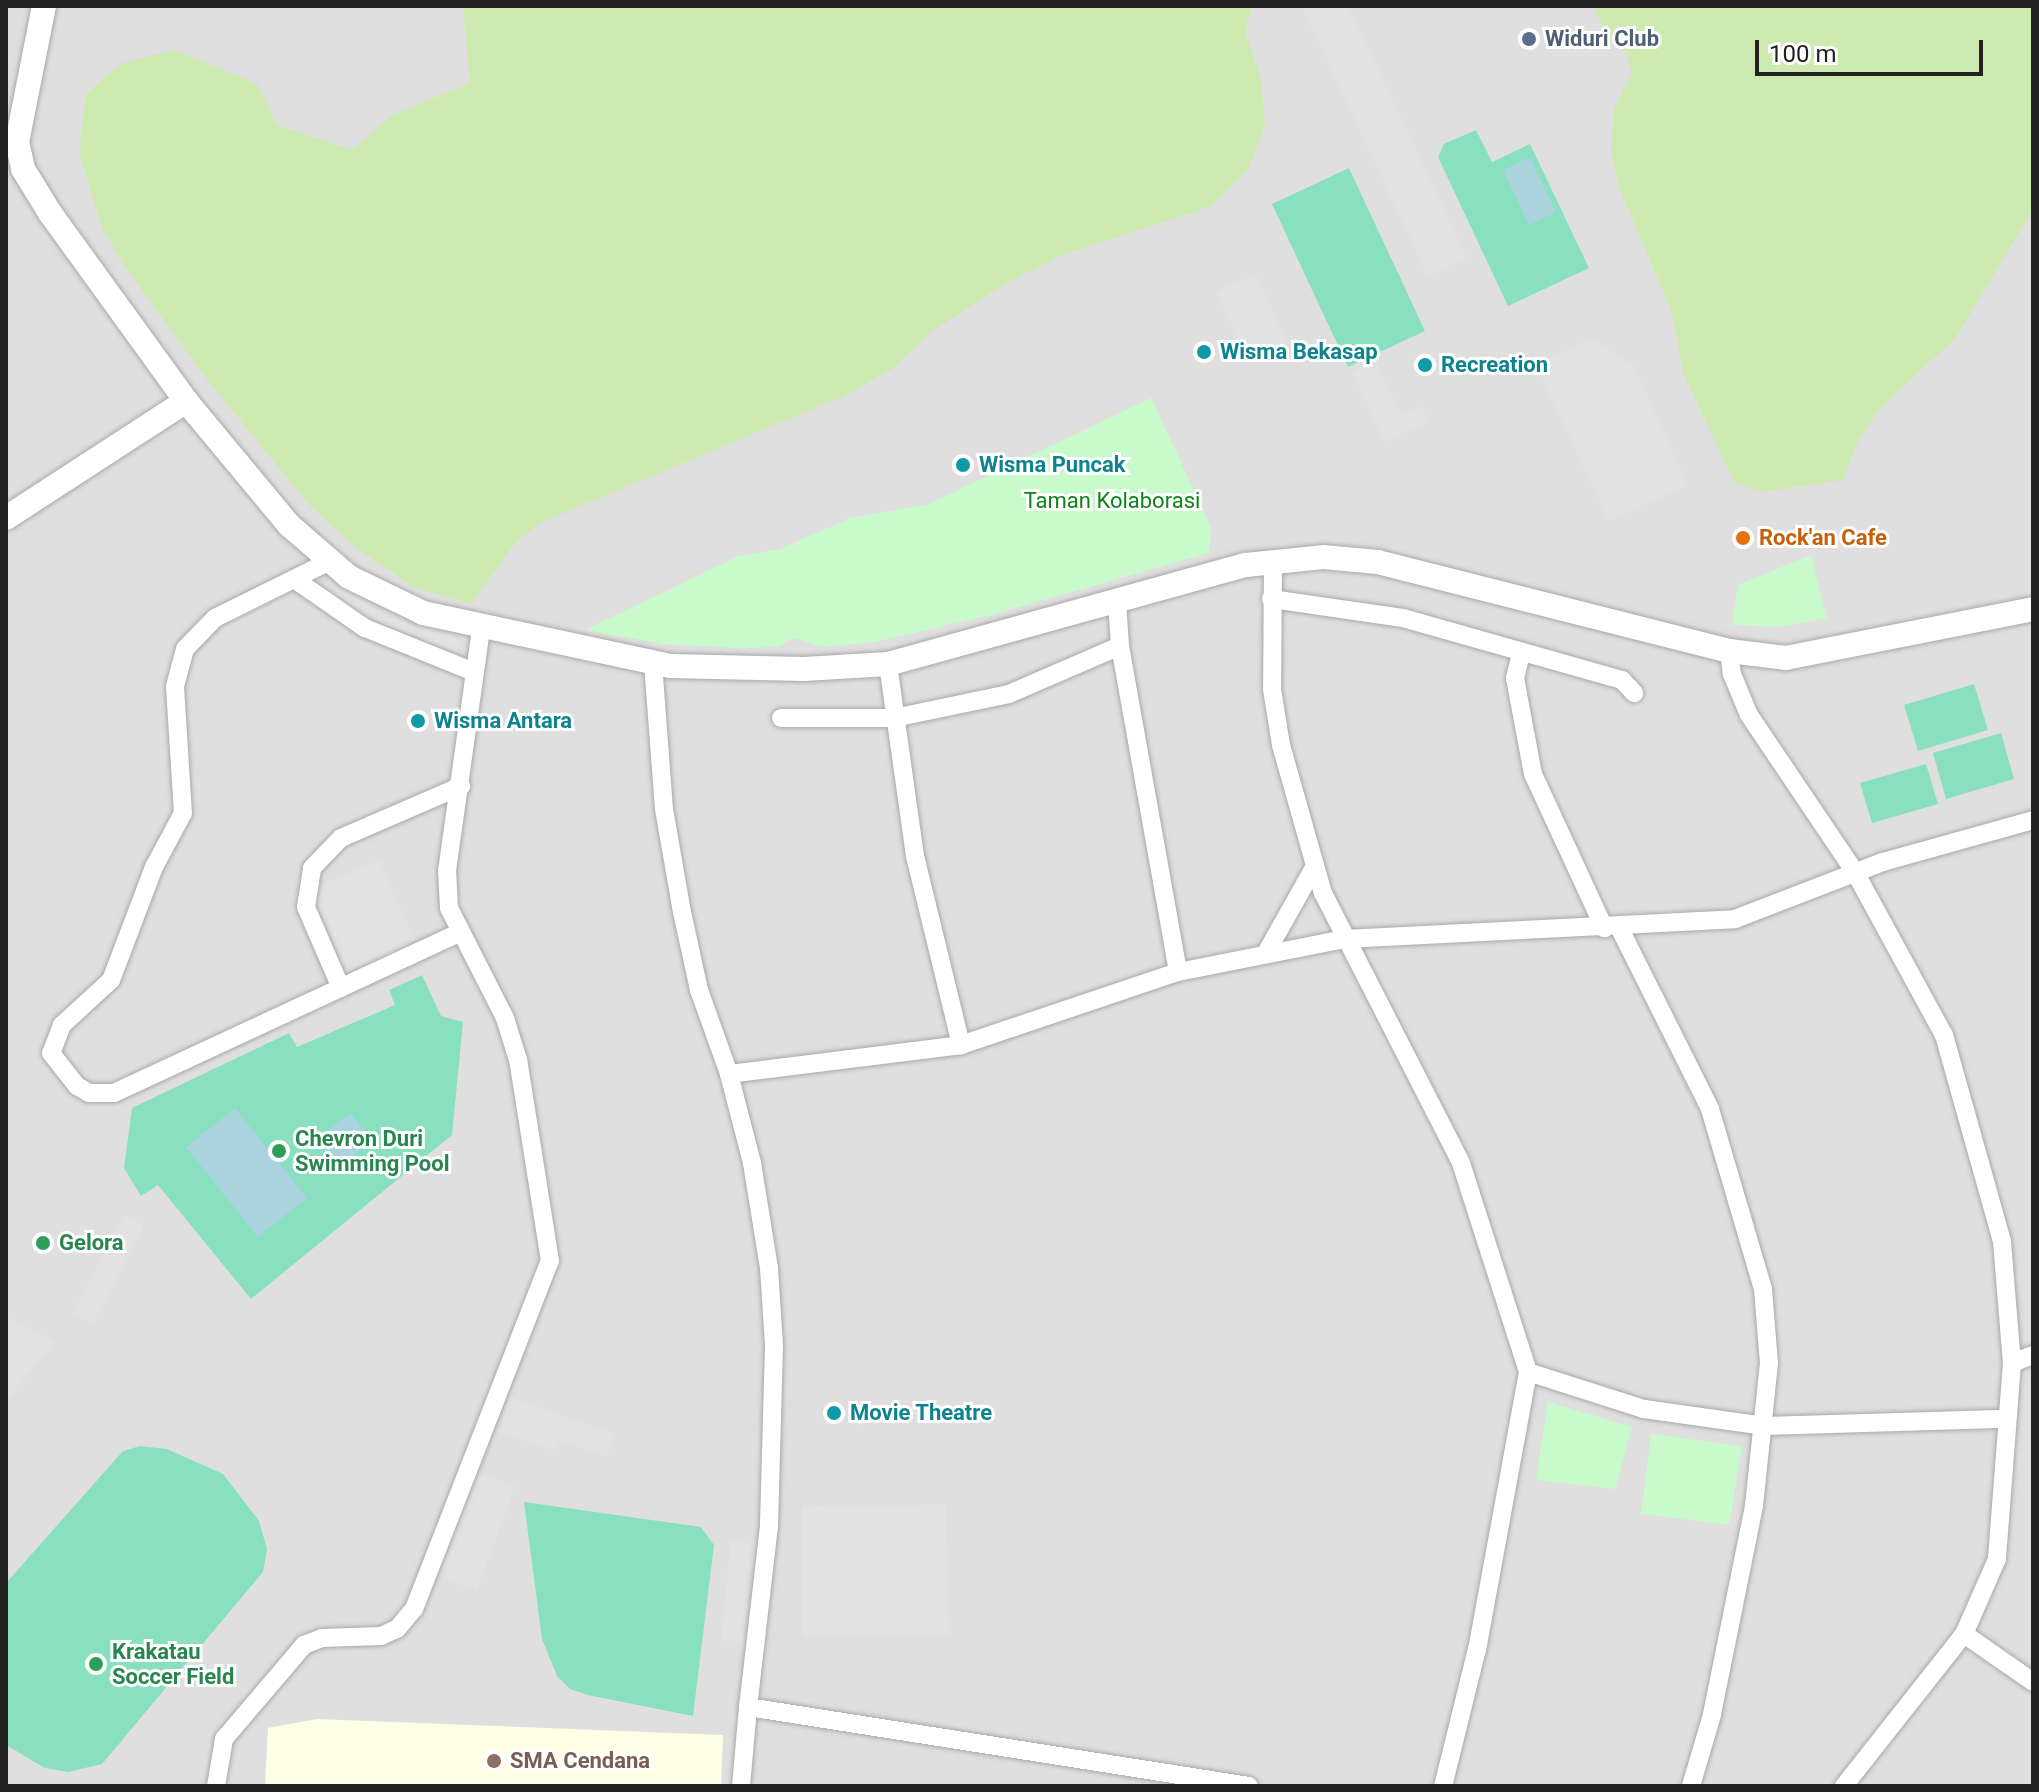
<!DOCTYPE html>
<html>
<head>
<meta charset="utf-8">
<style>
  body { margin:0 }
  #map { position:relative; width:2039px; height:1792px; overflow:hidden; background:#f2efe9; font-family:Roboto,sans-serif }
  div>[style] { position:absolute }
  .residential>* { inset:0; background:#e0dfdf }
  .education>* { inset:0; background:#ffffe5 }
  .grass>* { inset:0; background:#cdebb0 }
  .park>* { inset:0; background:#c8facc }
  .pitch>* { inset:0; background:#88e0be }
  .parking>* { inset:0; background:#e2e2e2 }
  .water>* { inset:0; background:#aad3df }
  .roads { filter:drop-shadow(0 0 2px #a9a9a9) drop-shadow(0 0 2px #a9a9a9) }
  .minor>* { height:18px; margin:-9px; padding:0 9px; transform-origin:9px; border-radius:9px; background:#fff }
  .tertiary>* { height:24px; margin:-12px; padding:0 12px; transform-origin:12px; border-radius:12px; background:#fff }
  .dots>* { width:22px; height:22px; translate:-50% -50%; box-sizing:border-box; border:4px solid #fff; border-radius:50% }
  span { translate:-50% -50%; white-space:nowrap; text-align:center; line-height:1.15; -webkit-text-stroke:6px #fff; paint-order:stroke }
  .service-label { font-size:22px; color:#4e5e75; font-weight:700 }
  .left { translate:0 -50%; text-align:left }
  .culture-label { font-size:22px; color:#0d838f; font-weight:700 }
  .park-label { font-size:22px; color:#0c8416 }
  .food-label { font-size:22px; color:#c56008; font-weight:700 }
  .leisure-label { font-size:22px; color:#27864d; font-weight:700 }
  .education-label { font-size:22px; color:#785e54; font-weight:700 }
  .frame { position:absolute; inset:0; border:8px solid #222; pointer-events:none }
  .scale { position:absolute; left:1755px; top:40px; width:228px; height:36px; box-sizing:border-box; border:4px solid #222; border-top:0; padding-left:10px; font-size:24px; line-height:28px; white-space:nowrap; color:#222; -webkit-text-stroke:6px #fff; paint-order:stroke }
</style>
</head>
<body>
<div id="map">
  <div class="residential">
    <div style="clip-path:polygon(6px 6px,2033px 6px,2033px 1786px,6px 1786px)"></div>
  </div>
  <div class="education">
    <div style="clip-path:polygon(317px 1719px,723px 1735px,721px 1786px,265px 1786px,268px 1728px)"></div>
  </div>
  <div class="grass">
    <div style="clip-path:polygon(463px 6px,1253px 6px,1245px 32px,1261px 79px,1265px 126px,1249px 168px,1210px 207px,1065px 254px,1007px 283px,931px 332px,894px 368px,842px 397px,540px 523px,515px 543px,471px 604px,413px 587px,359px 550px,310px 506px,206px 378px,123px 264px,102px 227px,79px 152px,86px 94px,122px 63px,175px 50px,257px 84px,277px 125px,352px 150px,391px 116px,470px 83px)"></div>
    <div style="clip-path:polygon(1593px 6px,2033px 6px,2033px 210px,1955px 339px,1882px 406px,1858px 441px,1843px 480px,1760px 492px,1734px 482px,1683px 373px,1672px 312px,1618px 185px,1611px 150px,1614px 109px,1632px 74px,1626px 52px,1608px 39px)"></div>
  </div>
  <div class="park">
    <div style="clip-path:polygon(1151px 398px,1211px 527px,1209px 553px,987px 616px,874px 642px,822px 647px,795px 638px,777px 647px,738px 648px,663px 644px,585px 630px,739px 556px,780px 549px,851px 518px,929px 504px)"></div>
    <div style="clip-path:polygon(1811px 555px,1827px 618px,1780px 627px,1732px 625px,1738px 585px)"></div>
    <div style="clip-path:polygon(1548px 1402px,1632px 1427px,1615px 1489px,1536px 1480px)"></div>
    <div style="clip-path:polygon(1651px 1434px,1742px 1446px,1729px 1525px,1641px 1514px)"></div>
  </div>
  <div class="pitch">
    <div style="clip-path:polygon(1476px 130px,1492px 162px,1530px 144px,1589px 268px,1508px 306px,1438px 157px,1444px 144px)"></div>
    <div style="clip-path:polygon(1349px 168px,1425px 331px,1348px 367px,1272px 204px)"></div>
    <div style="clip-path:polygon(1974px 684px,1988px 730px,1918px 751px,1904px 705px)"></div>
    <div style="clip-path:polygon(2001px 733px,2014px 779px,1946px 799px,1933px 753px)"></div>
    <div style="clip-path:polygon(1926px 764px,1938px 804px,1872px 823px,1860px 783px)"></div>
    <div style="clip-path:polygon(422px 975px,441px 1016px,463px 1022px,452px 1135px,251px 1299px,158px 1185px,141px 1196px,124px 1168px,132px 1108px,289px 1033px,297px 1047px,395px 1005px,389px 990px)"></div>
    <div style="clip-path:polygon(140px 1446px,167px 1449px,223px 1474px,259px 1521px,267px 1549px,263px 1572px,102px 1764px,68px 1772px,45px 1768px,6px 1745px,6px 1583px,123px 1451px)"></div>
    <div style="clip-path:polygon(524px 1502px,701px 1527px,714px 1545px,693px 1716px,588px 1695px,570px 1689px,557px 1676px,542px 1639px)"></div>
  </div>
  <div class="parking">
    <div style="clip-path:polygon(1302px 6px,1348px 6px,1467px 258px,1428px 276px)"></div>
    <div style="clip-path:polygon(1255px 274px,1287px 342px,1248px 359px,1216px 292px)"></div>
    <div style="clip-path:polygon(1591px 339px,1633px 365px,1688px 485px,1609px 521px,1536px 364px)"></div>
    <div style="clip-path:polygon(1375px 361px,1401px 415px,1421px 406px,1428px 422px,1385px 442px,1352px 372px)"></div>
    <div style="clip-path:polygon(337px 587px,387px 617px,458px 638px,455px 665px,324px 603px)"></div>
    <div style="clip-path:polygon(379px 860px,417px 947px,348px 978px,309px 891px)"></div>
    <div style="clip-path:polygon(125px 1215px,144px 1226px,93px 1324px,73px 1313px)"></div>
    <div style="clip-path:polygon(6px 1316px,54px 1342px,6px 1401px)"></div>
    <div style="clip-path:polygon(510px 1398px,614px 1434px,607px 1456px,560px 1440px,555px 1451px,499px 1431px)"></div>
    <div style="clip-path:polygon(477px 1472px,515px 1486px,477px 1590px,438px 1576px)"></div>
    <div style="clip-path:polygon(946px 1505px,949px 1635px,803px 1636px,802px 1506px)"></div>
    <div style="clip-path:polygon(731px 1541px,751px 1544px,742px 1642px,721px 1640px)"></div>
  </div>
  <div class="water">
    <div style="clip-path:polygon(1530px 157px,1556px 212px,1529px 225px,1503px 170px)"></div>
    <div style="clip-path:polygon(235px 1108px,307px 1198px,258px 1237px,186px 1147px)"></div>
    <div style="clip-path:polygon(350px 1113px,372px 1140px,338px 1167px,316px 1140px)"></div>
  </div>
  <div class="roads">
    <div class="minor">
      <div style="left:330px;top:561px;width:128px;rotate:153.6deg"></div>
      <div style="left:215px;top:618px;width:43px;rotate:134.1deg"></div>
      <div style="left:185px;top:649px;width:39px;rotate:105deg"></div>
      <div style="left:175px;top:687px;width:126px;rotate:86.4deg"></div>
      <div style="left:183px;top:813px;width:61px;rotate:118.2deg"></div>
      <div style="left:154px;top:867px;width:121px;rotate:110.8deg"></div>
      <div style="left:111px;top:980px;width:67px;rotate:137.4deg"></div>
      <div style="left:62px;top:1025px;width:30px;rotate:111deg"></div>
      <div style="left:51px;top:1053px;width:42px;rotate:51.8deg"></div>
      <div style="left:77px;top:1086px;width:14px;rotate:30deg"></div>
      <div style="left:89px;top:1093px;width:25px"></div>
      <div style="left:114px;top:1093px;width:380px;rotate:-24.9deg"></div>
      <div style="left:1273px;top:561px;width:128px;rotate:90.4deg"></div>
      <div style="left:1272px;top:689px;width:57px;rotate:80.9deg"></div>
      <div style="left:1281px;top:745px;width:154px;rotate:74.2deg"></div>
      <div style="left:1323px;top:893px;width:303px;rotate:62.9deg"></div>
      <div style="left:1461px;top:1163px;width:219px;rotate:72.2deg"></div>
      <div style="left:1528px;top:1372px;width:282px;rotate:100.4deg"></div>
      <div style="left:1477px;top:1649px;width:141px;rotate:103.9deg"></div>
      <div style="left:297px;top:581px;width:83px;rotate:34.7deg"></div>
      <div style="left:365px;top:628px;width:118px;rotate:22deg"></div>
      <div style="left:1271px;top:599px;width:133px;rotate:8.2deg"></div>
      <div style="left:1403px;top:618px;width:228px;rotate:15.8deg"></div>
      <div style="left:1622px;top:680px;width:18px;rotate:47deg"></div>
      <div style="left:1117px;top:601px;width:45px;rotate:86.2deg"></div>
      <div style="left:1120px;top:646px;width:331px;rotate:79.9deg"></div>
      <div style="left:1729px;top:651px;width:23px;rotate:83deg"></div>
      <div style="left:1732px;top:674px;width:44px;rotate:67.5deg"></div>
      <div style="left:1749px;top:715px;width:189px;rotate:56deg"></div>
      <div style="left:1855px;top:872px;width:186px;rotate:61.4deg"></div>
      <div style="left:1944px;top:1035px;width:215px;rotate:74.3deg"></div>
      <div style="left:2002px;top:1242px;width:121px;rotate:85.3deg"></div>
      <div style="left:2012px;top:1363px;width:197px;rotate:94.4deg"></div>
      <div style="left:1997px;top:1559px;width:82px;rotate:113.7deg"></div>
      <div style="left:1964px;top:1634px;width:194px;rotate:128.3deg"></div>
      <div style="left:1521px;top:654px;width:25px;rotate:104deg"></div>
      <div style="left:1515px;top:678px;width:98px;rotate:79.4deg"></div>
      <div style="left:1533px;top:774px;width:170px;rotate:65.2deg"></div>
      <div style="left:653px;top:663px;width:146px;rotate:85.7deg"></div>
      <div style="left:664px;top:809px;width:105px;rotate:80.1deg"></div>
      <div style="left:682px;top:912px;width:80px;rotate:77.7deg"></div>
      <div style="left:699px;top:990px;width:89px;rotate:70.3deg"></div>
      <div style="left:729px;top:1074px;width:92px;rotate:75.5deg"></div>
      <div style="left:752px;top:1163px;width:106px;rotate:80.8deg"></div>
      <div style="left:769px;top:1268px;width:78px;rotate:86.3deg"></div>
      <div style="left:774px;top:1346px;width:180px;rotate:91.6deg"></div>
      <div style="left:769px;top:1526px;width:182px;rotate:96.6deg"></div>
      <div style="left:888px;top:664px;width:194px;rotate:82deg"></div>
      <div style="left:915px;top:856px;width:195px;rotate:76.3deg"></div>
      <div style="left:781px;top:718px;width:113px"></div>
      <div style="left:894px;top:718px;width:117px;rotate:-11.8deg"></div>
      <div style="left:1009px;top:694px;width:121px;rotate:-23.4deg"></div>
      <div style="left:1619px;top:927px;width:203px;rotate:63.4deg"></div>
      <div style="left:1710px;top:1109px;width:188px;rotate:73.6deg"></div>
      <div style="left:1763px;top:1289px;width:74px;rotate:85.4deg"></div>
      <div style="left:1769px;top:1363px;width:144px;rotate:96deg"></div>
      <div style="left:1754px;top:1506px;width:213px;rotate:101.4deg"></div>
      <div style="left:1712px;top:1715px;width:74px;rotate:106.5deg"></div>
      <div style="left:1266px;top:953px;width:100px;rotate:-60.6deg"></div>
      <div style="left:341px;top:988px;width:88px;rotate:-113.4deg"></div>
      <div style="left:306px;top:907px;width:39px;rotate:-81deg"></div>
      <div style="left:312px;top:868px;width:42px;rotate:-46deg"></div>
      <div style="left:341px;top:838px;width:131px;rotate:-23.4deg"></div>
      <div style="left:729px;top:1074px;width:234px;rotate:-7.1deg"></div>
      <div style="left:961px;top:1045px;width:229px;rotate:-18.6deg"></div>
      <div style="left:1178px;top:972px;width:169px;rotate:-11.2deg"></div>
      <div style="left:1344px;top:939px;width:392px;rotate:-2.9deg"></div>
      <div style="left:1735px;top:919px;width:159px;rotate:-21.1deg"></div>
      <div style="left:1883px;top:862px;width:156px;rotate:-15.6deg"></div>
      <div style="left:2012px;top:1363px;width:22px;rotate:-21deg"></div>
      <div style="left:1528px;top:1372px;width:122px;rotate:17.7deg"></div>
      <div style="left:1644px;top:1409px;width:122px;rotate:8deg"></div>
      <div style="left:1765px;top:1426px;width:241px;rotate:-1.7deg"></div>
      <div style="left:1964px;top:1634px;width:84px;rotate:34.8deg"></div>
      <div style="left:216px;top:1786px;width:48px;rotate:-80.3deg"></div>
      <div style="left:224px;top:1739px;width:123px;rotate:-49.6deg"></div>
      <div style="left:304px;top:1645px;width:19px;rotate:-21deg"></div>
      <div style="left:322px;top:1638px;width:59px;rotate:-1.9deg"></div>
      <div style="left:381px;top:1636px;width:17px;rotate:-24deg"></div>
      <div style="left:397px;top:1629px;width:26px;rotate:-50deg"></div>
      <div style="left:414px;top:1609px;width:374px;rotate:-68.7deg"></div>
      <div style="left:550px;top:1261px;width:204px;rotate:-99deg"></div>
      <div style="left:518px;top:1060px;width:44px;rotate:-107.2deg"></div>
      <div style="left:505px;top:1018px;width:123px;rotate:-117deg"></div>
      <div style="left:449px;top:908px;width:37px;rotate:-93deg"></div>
      <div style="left:447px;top:871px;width:245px;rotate:-82deg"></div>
      <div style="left:741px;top:1786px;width:79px;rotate:-84.9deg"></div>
      <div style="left:748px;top:1707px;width:507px;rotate:8.96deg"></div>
    </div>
    <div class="tertiary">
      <div style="left:44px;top:6px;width:139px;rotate:101.2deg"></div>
      <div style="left:17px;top:142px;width:28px;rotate:77deg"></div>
      <div style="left:23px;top:169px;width:52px;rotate:58.5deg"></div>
      <div style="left:50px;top:213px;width:232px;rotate:54.1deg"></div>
      <div style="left:186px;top:401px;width:161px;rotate:50.3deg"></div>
      <div style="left:289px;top:525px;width:79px;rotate:40.9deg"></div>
      <div style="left:349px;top:577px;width:82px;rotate:25.9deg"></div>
      <div style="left:423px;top:613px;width:253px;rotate:12.1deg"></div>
      <div style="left:670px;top:666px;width:134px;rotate:1.3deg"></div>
      <div style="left:804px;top:669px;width:84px;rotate:-3.4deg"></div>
      <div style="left:888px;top:664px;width:371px;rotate:-15.5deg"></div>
      <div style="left:1246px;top:565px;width:77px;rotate:-5.9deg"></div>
      <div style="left:1323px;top:557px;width:55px;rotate:5.2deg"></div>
      <div style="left:1378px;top:562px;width:362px;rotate:14.2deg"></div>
      <div style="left:1729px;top:651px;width:57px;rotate:7deg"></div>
      <div style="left:1786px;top:658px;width:252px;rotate:-11.2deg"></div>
      <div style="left:6px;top:518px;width:215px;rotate:-33deg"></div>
    </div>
  </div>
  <div class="dots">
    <div style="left:1529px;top:39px;background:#5c6f8a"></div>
    <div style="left:1204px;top:352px;background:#0f9aa8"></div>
    <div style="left:1425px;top:365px;background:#0f9aa8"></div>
    <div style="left:963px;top:465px;background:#0f9aa8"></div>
    <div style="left:1743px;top:538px;background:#e8710a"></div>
    <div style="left:418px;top:721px;background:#0f9aa8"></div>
    <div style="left:279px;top:1151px;background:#2e9e5b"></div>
    <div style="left:43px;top:1243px;background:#2e9e5b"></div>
    <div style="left:834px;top:1413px;background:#0f9aa8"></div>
    <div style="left:96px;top:1664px;background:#2e9e5b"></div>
    <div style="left:494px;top:1761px;background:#8d6e63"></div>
  </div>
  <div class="service-label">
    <span class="left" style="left:1545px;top:39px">Widuri Club</span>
  </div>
  <div class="culture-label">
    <span class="left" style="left:1220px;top:352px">Wisma Bekasap</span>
    <span class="left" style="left:1441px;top:365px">Recreation</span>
    <span class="left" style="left:979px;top:465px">Wisma Puncak</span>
    <span class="left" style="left:434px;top:721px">Wisma Antara</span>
    <span class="left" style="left:850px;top:1413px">Movie Theatre</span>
  </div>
  <div class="park-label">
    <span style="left:1112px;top:501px">Taman Kolaborasi</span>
  </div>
  <div class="food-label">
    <span class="left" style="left:1759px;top:538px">Rock'an Cafe</span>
  </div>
  <div class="leisure-label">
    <span class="left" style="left:295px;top:1151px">Chevron Duri<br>Swimming Pool</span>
    <span class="left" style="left:59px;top:1243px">Gelora</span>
    <span class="left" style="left:112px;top:1664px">Krakatau<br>Soccer Field</span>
  </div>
  <div class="education-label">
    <span class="left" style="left:510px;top:1761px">SMA Cendana</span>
  </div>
  <div class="frame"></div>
  <div class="scale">100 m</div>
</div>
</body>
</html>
